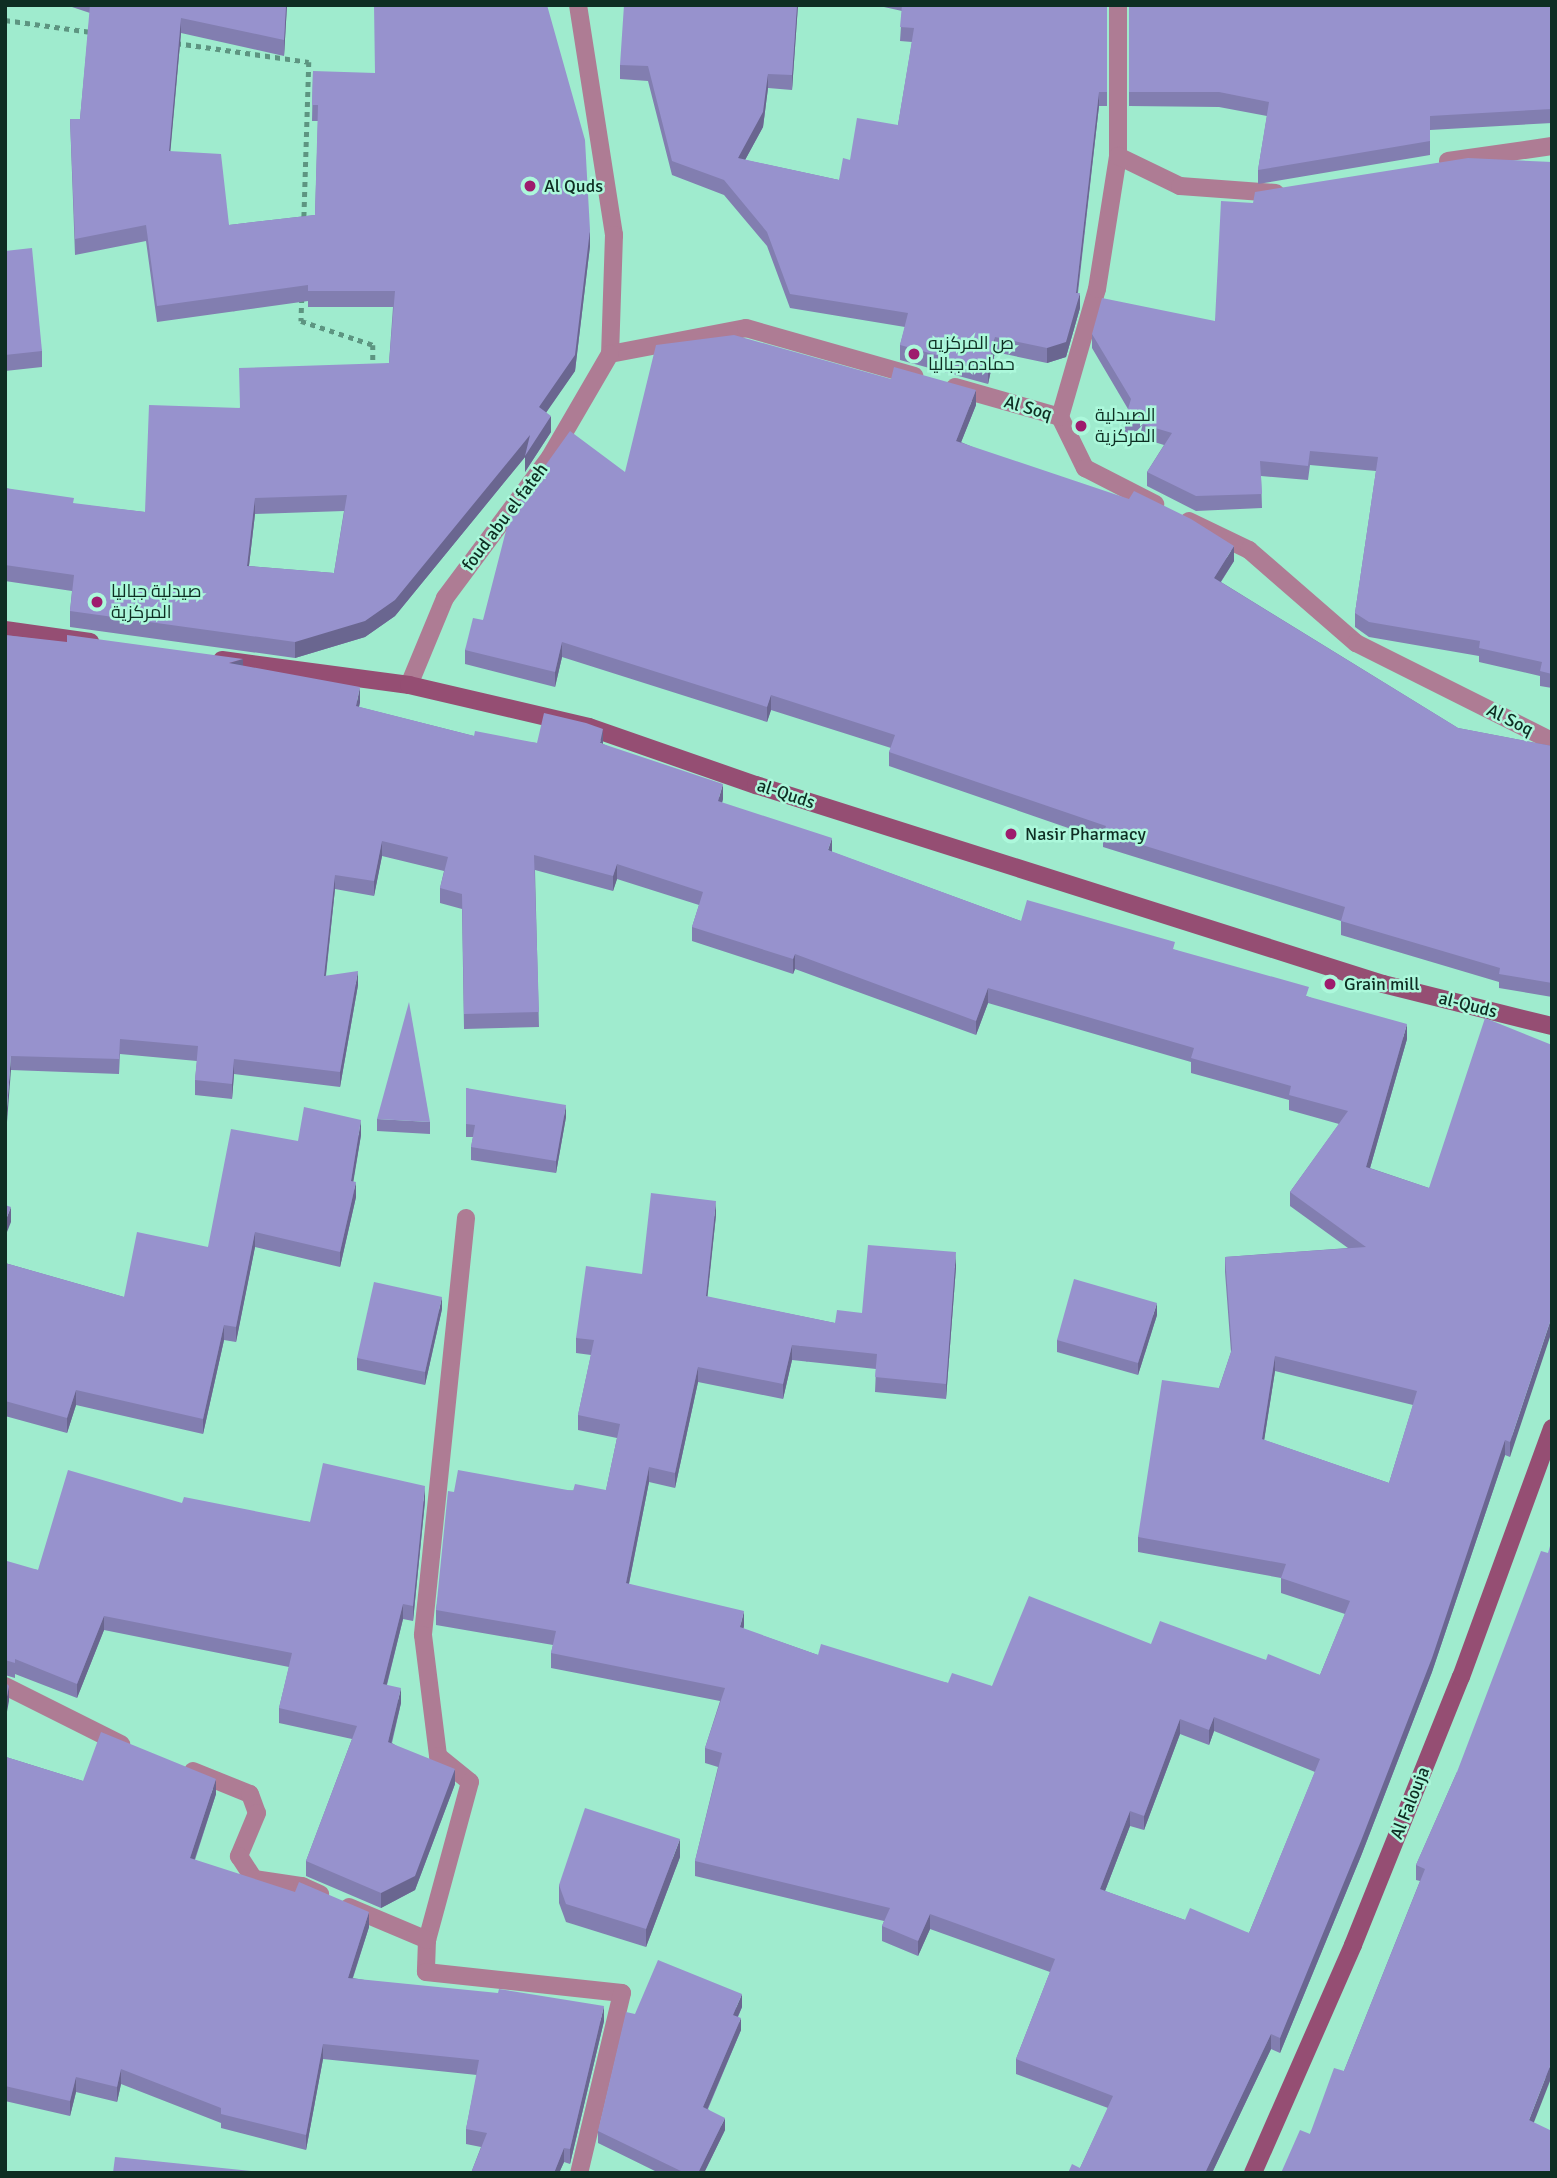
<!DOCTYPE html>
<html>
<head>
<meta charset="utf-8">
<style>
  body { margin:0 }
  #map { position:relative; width:1557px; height:2178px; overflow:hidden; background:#9febce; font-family:Signika,Cairo,sans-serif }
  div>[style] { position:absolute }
  .path>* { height:4.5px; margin-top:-2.25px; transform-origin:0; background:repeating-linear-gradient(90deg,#5d9581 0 5px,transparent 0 10px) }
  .street>* { height:18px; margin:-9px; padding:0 9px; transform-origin:9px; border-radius:9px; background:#ae7c94 }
  .secondary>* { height:18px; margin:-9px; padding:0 9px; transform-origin:9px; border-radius:9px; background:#954e73 }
  .wall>* { inset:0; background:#827eb0 }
  .shaded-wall>* { inset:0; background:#6a6690 }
  .building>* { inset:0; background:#9792cd }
  .dots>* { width:19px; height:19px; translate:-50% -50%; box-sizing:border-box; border:4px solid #acf8db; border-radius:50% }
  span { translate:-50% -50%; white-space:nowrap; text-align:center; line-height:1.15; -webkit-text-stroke:5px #acf8db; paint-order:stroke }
  .poi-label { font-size:18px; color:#0e2e23 }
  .left { translate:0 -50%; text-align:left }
  .street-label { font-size:18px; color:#0e2e23 }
  .frame { position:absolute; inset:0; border:7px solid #0e2e23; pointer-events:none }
</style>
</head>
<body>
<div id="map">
  <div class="path">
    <div style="left:5px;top:20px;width:87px;rotate:7.9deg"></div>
    <div style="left:176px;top:43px;width:134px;rotate:8.1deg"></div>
    <div style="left:309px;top:62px;width:158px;rotate:91.8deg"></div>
    <div style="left:302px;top:298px;width:23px;rotate:92deg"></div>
    <div style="left:301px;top:321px;width:76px;rotate:18.4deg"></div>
    <div style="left:373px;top:345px;width:23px;rotate:90deg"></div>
  </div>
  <div class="street">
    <div style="left:578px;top:5px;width:233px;rotate:81.1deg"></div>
    <div style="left:614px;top:235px;width:119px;rotate:91.9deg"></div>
    <div style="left:610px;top:354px;width:138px;rotate:-10.8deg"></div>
    <div style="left:746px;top:328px;width:175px;rotate:15.9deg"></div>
    <div style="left:1118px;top:156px;width:151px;rotate:-90deg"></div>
    <div style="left:1448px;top:161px;width:105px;rotate:-8.2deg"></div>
    <div style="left:955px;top:387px;width:109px;rotate:15.9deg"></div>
    <div style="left:1060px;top:417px;width:57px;rotate:63.9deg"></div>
    <div style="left:1085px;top:468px;width:79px;rotate:27.2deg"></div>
    <div style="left:1060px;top:417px;width:133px;rotate:-73.9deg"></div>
    <div style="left:1097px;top:289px;width:135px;rotate:-81deg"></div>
    <div style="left:1118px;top:156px;width:69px;rotate:25.8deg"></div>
    <div style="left:1180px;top:186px;width:96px;rotate:4.2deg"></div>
    <div style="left:1189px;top:521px;width:67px;rotate:25.8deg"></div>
    <div style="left:1249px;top:550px;width:142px;rotate:41deg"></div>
    <div style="left:1356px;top:643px;width:219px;rotate:26.6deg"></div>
    <div style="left:409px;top:685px;width:94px;rotate:-67.5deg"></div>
    <div style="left:445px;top:598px;width:176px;rotate:-53.3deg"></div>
    <div style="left:550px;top:457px;width:119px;rotate:-59.8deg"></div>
    <div style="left:466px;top:1218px;width:419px;rotate:95.9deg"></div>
    <div style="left:423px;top:1635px;width:122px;rotate:82.9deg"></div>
    <div style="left:438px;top:1756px;width:41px;rotate:39.1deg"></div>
    <div style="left:470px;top:1782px;width:164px;rotate:105.2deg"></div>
    <div style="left:427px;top:1940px;width:32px;rotate:92deg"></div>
    <div style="left:426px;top:1972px;width:197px;rotate:6.1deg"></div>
    <div style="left:622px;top:1993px;width:185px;rotate:103.4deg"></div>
    <div style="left:5px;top:1686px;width:130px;rotate:26.6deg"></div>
    <div style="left:193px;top:1771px;width:61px;rotate:22deg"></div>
    <div style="left:250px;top:1794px;width:20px;rotate:70deg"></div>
    <div style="left:257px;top:1813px;width:47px;rotate:112.7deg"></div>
    <div style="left:239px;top:1856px;width:27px;rotate:57deg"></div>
    <div style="left:254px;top:1879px;width:49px;rotate:8.3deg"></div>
    <div style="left:302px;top:1886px;width:20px;rotate:24deg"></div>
    <div style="left:349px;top:1907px;width:85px;rotate:22.9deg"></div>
  </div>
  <div class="secondary">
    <div style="left:5px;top:630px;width:86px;rotate:8deg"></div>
    <div style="left:222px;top:660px;width:189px;rotate:7.6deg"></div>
    <div style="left:409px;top:685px;width:185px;rotate:13.1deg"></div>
    <div style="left:589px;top:727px;width:177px;rotate:19.2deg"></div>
    <div style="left:756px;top:785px;width:658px;rotate:17.61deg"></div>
    <div style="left:1383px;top:984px;width:174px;rotate:14deg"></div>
    <div style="left:1253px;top:2173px;width:249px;rotate:-66.3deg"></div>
    <div style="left:1353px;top:1945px;width:289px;rotate:-68.1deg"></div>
    <div style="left:1461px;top:1677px;width:265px;rotate:-69.9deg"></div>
  </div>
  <div class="wall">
    <div style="clip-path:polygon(evenodd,66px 5px,287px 5px,284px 56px,181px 33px,170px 151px,229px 225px,315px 215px,318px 121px,312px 121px,313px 71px,590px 246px,575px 371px,546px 412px,551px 432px,525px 472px,525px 457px,395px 616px,365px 637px,295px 658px,70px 627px,70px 611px,72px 591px,5px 581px,5px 488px,74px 504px,145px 512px,239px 408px,389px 363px,393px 307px,308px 307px,308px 301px,157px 322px,146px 241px,75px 255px,70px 119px,80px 119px,90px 13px,66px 5px,344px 511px,334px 573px,249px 566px,255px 514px,344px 511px)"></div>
    <div style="clip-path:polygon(798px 5px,792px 90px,768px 88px,763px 127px,745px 160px,839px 180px,850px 160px,898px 125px,912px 42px,900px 41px,902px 11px,875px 5px,1107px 5px,1107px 106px,1099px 106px,1078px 293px,1080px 308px,1066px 357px,1047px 363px,995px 352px,988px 384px,900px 360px,900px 345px,905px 327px,790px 308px,767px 246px,724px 195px,672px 175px,648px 81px,620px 79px,620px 65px)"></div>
    <div style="clip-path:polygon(1129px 5px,1552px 5px,1552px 123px,1430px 130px,1430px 155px,1258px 184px,1258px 170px,1267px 116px,1219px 107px,1129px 106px)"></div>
    <div style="clip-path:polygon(1552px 162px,1552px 688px,1540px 686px,1540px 676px,1479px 662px,1479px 656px,1369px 637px,1355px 627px,1355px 613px,1376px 471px,1310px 465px,1308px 480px,1261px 476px,1262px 508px,1196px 511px,1147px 486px,1147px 472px,1164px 445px,1125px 433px,1125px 419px,1128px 409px,1092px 348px,1092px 334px,1215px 321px,1253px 203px)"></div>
    <div style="clip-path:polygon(5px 251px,42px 351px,42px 367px,5px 371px)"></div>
    <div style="clip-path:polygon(976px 405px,961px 442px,1234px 561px,1221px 582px,1458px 728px,1552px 746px,1552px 997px,1499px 988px,1499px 982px,1341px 935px,1341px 921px,1103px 847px,1103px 840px,889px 766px,889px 752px,891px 748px,771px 710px,767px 722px,562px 657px,555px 687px,465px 664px,465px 650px,483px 620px,625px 472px)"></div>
    <div style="clip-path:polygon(evenodd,5px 635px,243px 666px,360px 702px,359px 707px,474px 736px,537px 743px,603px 744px,723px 799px,722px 803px,832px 852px,1021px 921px,1175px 950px,1309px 997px,1407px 1039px,1370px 1168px,1429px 1188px,1552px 1045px,1510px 1457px,1505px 1455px,1432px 1672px,1361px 1856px,1280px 2053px,1271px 2049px,1212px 2173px,1068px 2173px,1080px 2168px,1108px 2108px,1016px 2074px,1016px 2059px,1050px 1972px,930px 1929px,918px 1956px,882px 1941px,882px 1926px,884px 1921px,695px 1876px,695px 1861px,718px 1767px,705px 1763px,705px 1748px,720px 1701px,551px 1668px,551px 1653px,553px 1645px,436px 1625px,436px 1610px,454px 1492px,606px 1490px,617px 1438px,578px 1430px,578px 1415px,591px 1355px,576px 1353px,576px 1338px,642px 1274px,716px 1215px,707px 1297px,835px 1323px,862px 1313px,956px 1267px,946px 1399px,875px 1392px,876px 1369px,792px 1360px,783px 1399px,698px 1382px,675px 1488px,649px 1482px,629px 1584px,744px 1626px,743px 1629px,818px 1655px,948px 1683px,992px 1686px,1151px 1644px,1266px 1660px,1320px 1675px,1345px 1614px,1281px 1593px,1281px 1578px,1138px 1552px,1138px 1537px,1219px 1388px,1231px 1352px,1225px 1272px,1225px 1257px,1348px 1248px,1290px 1206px,1290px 1192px,1339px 1124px,1289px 1110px,1289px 1100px,1191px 1073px,1191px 1062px,988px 1003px,976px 1035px,795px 969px,793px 974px,692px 941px,692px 927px,699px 905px,617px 879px,613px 891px,535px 870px,539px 1027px,464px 1029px,462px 909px,440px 903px,440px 888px,444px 871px,382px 856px,374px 896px,335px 889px,326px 976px,358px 985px,340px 1087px,234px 1074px,232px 1099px,195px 1095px,195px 1080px,197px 1061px,120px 1054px,119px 1074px,11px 1070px,5px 635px,1275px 1371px,1413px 1405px,1389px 1483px,1264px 1440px,1275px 1371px,5px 635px,1214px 1731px,1315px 1772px,1249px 1933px,1185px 1920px,1105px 1891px,1130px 1826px,1144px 1830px,1180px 1734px,1209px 1745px,1214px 1731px)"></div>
    <div style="clip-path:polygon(466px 1088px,566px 1117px,556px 1173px,471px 1160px,471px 1147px,473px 1137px,466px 1137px)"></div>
    <div style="clip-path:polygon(377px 1119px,430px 1122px,430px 1134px,377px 1131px)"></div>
    <div style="clip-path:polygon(361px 1135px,353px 1181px,356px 1197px,340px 1267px,255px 1247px,236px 1342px,224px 1340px,203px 1434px,76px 1405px,67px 1433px,5px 1416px,5px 1263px,124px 1297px,208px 1247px,298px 1141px)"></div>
    <div style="clip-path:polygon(442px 1309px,425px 1385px,357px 1370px,357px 1358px)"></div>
    <div style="clip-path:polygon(1157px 1315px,1138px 1375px,1057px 1352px,1057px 1340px)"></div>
    <div style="clip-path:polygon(425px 1501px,413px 1621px,403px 1619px,387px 1685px,401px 1703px,392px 1743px,455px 1784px,415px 1890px,381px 1908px,306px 1876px,306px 1861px,352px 1739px,279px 1723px,279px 1708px,289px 1667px,104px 1630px,77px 1698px,15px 1674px,15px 1678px,5px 1675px,5px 1565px,38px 1570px,182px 1503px,310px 1522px)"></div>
    <div style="clip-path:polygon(6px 1757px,83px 1781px,216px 1794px,195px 1860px,369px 1927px,353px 1978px,604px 2021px,570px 2164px,564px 2162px,559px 2173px,471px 2173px,481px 2147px,466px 2144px,466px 2129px,477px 2075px,323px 2059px,306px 2150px,221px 2128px,221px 2123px,121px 2084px,117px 2102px,76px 2092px,70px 2116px,5px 2101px)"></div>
    <div style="clip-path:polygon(1457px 1772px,1552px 2076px,1310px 2134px,1344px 2071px,1420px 1881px,1416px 1880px,1416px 1865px)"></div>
    <div style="clip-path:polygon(680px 1857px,646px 1947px,566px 1922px,559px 1903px,559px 1885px)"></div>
    <div style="clip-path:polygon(742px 2007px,738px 2017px,741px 2030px,708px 2109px,725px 2130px,704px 2173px,659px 2173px,598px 2143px,598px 2131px,635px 2014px)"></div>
  </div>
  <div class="shaded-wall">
    <div style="clip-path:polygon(286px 5px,287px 5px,284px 56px,284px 40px)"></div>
    <div style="clip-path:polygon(797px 5px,798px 5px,792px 90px,792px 75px)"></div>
    <div style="clip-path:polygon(181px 18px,181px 33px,169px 167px,169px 151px)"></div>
    <div style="clip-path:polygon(768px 74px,768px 88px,763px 127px,738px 173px,738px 158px)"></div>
    <div style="clip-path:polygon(1099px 92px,1099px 106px,1076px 305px,1080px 293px,1080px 308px,1066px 357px,1047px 363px,1047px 348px,1076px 293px)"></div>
    <div style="clip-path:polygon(590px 230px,590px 246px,575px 371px,539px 423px,539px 407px)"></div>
    <div style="clip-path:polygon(995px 337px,995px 352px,988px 384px,988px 369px)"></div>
    <div style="clip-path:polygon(976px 390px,976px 405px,956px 455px,956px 441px)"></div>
    <div style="clip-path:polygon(551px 416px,551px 432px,525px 472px,525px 457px,395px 616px,365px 637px,295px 658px,295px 642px)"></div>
    <div style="clip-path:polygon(255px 498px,255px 514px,247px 582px,247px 566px)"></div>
    <div style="clip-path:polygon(1234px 546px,1234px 561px,1214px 592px,1214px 578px)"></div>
    <div style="clip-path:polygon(562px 642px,562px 657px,555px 687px,555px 672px)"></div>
    <div style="clip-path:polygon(243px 659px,243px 674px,229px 663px)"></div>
    <div style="clip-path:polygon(360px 687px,360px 702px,356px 721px,356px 706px)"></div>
    <div style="clip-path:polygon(771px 695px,771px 710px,767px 722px,767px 707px)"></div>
    <div style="clip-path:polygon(603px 729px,603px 744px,600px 743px)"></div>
    <div style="clip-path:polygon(723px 784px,723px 799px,718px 816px,718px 801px)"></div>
    <div style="clip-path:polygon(832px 838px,832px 853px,828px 850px)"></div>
    <div style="clip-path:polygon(382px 841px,382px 856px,374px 896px,374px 881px)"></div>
    <div style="clip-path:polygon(617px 864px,617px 879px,613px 891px,613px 876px)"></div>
    <div style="clip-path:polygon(335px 875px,335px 889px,324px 991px,324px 976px)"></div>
    <div style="clip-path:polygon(795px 954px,795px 969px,793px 974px,793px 959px)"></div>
    <div style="clip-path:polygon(358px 971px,358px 985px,340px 1087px,340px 1072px)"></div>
    <div style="clip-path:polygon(988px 988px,988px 1003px,976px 1035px,976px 1021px)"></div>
    <div style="clip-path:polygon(1407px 1024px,1407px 1039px,1366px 1182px,1366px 1167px)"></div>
    <div style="clip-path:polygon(11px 1056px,11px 1070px,5px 1148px,5px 1134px)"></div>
    <div style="clip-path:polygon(234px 1059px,234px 1074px,232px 1099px,232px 1084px)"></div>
    <div style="clip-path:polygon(566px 1105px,566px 1117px,556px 1173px,556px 1161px)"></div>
    <div style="clip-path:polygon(361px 1120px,361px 1135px,351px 1196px,351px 1181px)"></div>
    <div style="clip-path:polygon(356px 1182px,356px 1197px,340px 1267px,340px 1252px)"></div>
    <div style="clip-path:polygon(716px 1201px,716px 1215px,706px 1311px,706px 1296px)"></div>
    <div style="clip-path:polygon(11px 1207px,11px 1222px,5px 1237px,5px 1222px)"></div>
    <div style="clip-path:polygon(255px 1232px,255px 1247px,236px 1342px,236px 1327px)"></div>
    <div style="clip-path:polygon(956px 1252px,956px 1267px,946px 1399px,946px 1384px)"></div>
    <div style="clip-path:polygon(442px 1297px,442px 1309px,425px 1385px,425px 1372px)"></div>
    <div style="clip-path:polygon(1157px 1303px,1157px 1315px,1138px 1375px,1138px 1363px)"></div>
    <div style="clip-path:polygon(1552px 1316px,1552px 1331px,1510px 1457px,1510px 1442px)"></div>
    <div style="clip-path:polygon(224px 1325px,224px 1340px,203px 1434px,203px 1419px)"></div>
    <div style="clip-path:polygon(792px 1345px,792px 1360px,783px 1399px,783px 1384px)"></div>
    <div style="clip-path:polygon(1275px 1356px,1275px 1371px,1262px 1454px,1262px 1439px)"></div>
    <div style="clip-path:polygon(698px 1367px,698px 1382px,675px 1488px,675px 1473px)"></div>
    <div style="clip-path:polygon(76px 1390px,76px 1405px,67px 1433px,67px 1418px)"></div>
    <div style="clip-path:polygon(1505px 1440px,1505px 1455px,1432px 1672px,1361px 1856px,1280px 2053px,1280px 2038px)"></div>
    <div style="clip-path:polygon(649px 1467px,649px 1482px,626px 1598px,626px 1583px)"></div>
    <div style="clip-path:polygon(425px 1486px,425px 1501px,413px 1621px,413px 1606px)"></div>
    <div style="clip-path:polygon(403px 1604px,403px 1619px,383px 1699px,383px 1684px)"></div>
    <div style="clip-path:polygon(744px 1611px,744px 1626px,740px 1642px,740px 1627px)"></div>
    <div style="clip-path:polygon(104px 1616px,104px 1630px,77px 1698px,77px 1684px)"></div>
    <div style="clip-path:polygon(9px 1686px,9px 1701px,6px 1717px,6px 1702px)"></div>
    <div style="clip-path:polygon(401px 1688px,401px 1703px,388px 1756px,388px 1742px)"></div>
    <div style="clip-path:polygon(1214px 1717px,1214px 1731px,1209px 1745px,1209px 1730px)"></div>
    <div style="clip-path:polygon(1180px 1719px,1180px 1734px,1144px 1830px,1144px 1816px)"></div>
    <div style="clip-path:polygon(455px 1769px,455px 1784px,415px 1890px,381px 1908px,381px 1893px)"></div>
    <div style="clip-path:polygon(216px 1779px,216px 1794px,190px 1873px,190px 1858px)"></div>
    <div style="clip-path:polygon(1130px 1811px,1130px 1826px,1100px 1904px,1100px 1889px)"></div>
    <div style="clip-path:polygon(680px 1839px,680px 1857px,646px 1947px,646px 1929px)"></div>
    <div style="clip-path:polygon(369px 1912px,369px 1927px,348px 1992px,348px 1978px)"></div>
    <div style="clip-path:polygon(930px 1914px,930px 1929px,918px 1956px,918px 1941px)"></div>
    <div style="clip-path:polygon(742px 1994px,742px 2007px,733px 2027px,733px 2015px)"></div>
    <div style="clip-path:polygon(604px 2006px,604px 2021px,570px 2164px,570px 2149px)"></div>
    <div style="clip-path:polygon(741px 2018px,741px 2030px,703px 2119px,703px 2107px)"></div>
    <div style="clip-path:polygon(1271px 2034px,1271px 2049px,1212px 2173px,1205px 2173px)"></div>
    <div style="clip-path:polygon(323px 2044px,323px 2059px,306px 2150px,306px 2135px)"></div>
    <div style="clip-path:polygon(1552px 2061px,1552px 2076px,1529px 2135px,1529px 2120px)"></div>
    <div style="clip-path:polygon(121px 2069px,121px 2084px,117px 2102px,117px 2087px)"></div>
    <div style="clip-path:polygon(76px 2077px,76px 2092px,70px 2116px,70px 2101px)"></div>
    <div style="clip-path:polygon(725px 2118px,725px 2130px,704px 2173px,698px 2173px)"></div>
    <div style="clip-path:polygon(564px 2148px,564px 2162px,559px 2173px,554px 2173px)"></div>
  </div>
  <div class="building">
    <div style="clip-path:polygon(evenodd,90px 5px,286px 5px,284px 40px,181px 18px,169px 151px,221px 154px,229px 225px,315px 215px,318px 105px,312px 105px,313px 71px,375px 73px,374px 5px,547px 5px,585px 140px,590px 230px,575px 355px,539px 407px,551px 416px,525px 456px,530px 435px,395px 600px,365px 621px,295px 642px,70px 611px,74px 575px,5px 565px,5px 488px,74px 498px,73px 503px,145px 512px,149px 405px,240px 408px,239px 368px,389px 363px,395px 291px,308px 291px,308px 285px,157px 306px,146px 225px,75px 239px,70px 119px,80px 119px,90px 5px,347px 495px,334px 573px,247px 566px,255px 498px,347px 495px)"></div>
    <div style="clip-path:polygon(624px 5px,797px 5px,792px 75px,768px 74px,763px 112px,738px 158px,839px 180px,843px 158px,850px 160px,857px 118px,898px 125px,914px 28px,900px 27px,902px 5px,1107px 5px,1107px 92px,1099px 92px,1076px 293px,1080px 293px,1066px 342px,1047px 348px,995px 337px,988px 369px,900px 345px,908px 313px,790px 294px,767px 232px,724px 180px,672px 161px,648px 66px,620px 65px)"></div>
    <div style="clip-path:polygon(1129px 5px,1552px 5px,1552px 109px,1430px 116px,1430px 141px,1258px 170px,1269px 102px,1219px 92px,1129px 92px)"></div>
    <div style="clip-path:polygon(1468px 158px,1552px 162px,1552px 674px,1540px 671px,1542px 662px,1479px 648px,1480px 641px,1369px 622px,1355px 613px,1378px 457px,1310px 451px,1308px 466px,1260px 461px,1262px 494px,1196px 496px,1147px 472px,1172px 433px,1125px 419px,1131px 399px,1092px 334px,1102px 298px,1215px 321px,1221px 201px,1253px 203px,1255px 192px)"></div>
    <div style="clip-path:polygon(32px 248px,42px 351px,5px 355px,5px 251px)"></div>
    <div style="clip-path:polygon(734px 335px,891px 379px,894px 367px,976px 390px,956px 441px,1129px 499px,1134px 491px,1191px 519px,1234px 546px,1214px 578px,1458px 728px,1552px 746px,1552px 983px,1499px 974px,1500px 968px,1341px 921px,1345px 907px,1103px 833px,1106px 826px,889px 752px,895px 735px,771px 695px,767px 707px,562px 642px,555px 672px,465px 650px,473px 618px,483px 620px,510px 515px,570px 431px,625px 472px,656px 345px)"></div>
    <div style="clip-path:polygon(evenodd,5px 635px,67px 642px,67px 635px,243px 659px,229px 663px,360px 687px,356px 706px,474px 736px,475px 731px,537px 743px,544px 713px,586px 723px,603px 729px,600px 743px,723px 784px,718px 801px,832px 838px,828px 850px,1021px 921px,1027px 900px,1175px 942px,1173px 949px,1309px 987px,1306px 996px,1407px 1024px,1366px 1167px,1429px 1188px,1485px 1018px,1552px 1045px,1552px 1316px,1510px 1442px,1505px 1440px,1432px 1658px,1361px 1841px,1280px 2038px,1271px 2034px,1205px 2173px,1068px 2173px,1072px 2164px,1080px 2168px,1113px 2096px,1016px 2059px,1055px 1959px,930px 1914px,918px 1941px,882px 1926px,890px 1908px,695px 1861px,722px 1753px,705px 1748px,725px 1688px,551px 1653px,556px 1631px,436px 1610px,448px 1491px,454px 1492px,458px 1470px,573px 1491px,575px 1484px,606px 1490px,620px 1424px,578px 1415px,594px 1340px,576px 1338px,586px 1266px,642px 1274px,651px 1193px,716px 1201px,706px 1296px,835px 1323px,837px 1310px,862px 1313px,868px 1245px,956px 1252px,946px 1384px,875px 1377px,877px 1354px,792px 1345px,783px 1384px,698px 1367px,675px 1473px,649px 1467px,626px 1583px,744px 1611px,740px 1627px,818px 1655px,821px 1644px,948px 1683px,952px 1673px,992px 1686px,1029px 1596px,1151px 1644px,1160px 1621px,1266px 1660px,1268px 1654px,1320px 1675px,1350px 1601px,1281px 1578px,1286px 1564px,1138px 1537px,1162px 1380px,1219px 1388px,1232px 1349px,1225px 1257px,1366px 1247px,1290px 1192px,1348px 1111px,1289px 1095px,1291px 1086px,1191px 1058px,1194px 1048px,988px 988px,976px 1021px,795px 954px,793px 959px,692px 927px,703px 892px,617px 864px,613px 876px,534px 855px,539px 1012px,464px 1014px,462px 894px,440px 888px,448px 857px,382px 841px,374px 881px,335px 875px,324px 976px,358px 971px,340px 1072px,234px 1059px,232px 1084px,195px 1080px,198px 1046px,120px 1039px,119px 1059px,11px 1056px,5px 1134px,5px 635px,1275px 1356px,1417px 1391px,1389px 1483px,1262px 1439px,1275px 1356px,5px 635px,1214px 1717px,1320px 1759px,1249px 1933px,1190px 1908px,1185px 1920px,1100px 1889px,1130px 1811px,1144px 1816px,1180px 1719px,1209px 1730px,1214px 1717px)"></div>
    <div style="clip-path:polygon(409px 1002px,430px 1122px,377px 1119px)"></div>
    <div style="clip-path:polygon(466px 1088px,566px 1105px,556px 1161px,471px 1147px,475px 1125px,466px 1124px)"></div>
    <div style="clip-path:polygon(304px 1107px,361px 1120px,351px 1181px,356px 1182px,340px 1252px,255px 1232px,236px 1327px,224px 1325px,203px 1419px,76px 1390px,67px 1418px,5px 1401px,5px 1263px,124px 1297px,137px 1232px,208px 1247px,231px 1129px,298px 1141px)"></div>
    <div style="clip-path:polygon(5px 1205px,11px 1207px,5px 1222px)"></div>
    <div style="clip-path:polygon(1074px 1279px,1157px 1303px,1138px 1363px,1057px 1340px)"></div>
    <div style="clip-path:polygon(374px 1282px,442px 1297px,425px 1372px,357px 1358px)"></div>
    <div style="clip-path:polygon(323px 1463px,425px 1486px,413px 1606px,403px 1604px,383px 1684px,401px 1688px,388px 1742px,455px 1769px,415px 1876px,381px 1893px,306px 1861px,357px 1726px,279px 1708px,292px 1653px,104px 1616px,77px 1684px,15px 1659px,15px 1663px,5px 1660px,5px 1565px,7px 1561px,38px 1570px,68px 1470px,182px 1503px,184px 1497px,310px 1522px)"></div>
    <div style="clip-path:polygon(1552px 1539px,1552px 2061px,1529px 2120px,1552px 2131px,1552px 2173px,1281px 2173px,1300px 2130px,1310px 2134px,1334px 2068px,1344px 2071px,1425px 1869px,1416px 1865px,1457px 1772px,1541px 1551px,1548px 1553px)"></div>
    <div style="clip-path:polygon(5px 1682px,9px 1686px,6px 1702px,5px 1702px)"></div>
    <div style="clip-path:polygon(101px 1732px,216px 1779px,190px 1858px,295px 1892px,299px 1882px,369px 1912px,348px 1978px,498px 1993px,499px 1989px,604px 2006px,570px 2149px,564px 2148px,554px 2173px,471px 2173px,487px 2133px,466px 2129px,479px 2060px,323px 2044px,306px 2135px,221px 2114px,221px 2108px,121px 2069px,117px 2087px,76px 2077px,70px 2101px,5px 2086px,5px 1758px,6px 1757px,83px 1781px)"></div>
    <div style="clip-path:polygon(585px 1808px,680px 1839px,646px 1929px,566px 1904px,559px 1885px)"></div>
    <div style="clip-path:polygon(658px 1960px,742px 1994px,733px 2015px,741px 2018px,703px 2107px,725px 2118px,698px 2173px,685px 2173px,598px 2131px,626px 2012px,635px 2014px)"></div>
    <div style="clip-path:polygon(115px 2157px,270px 2173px,113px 2173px)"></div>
  </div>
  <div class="dots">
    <div style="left:530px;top:186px;background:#9e1b6d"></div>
    <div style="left:914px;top:354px;background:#9e1b6d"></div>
    <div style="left:1081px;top:426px;background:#9e1b6d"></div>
    <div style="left:97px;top:602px;background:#9e1b6d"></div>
    <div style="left:1011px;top:834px;background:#9e1b6d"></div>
    <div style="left:1330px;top:984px;background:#9e1b6d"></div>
  </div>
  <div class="poi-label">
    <span class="left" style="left:544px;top:186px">Al Quds</span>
    <span class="left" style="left:928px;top:354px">ص المركزيه<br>حماده جباليا</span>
    <span class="left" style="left:1095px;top:426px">الصيدلية<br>المركزية</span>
    <span class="left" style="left:111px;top:602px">صيدلية جباليا<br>المركزية</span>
    <span class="left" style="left:1025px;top:834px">Nasir Pharmacy</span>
    <span class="left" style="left:1344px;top:984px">Grain mill</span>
  </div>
  <div class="street-label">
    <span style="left:1028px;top:408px;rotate:16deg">Al Soq</span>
    <span style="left:505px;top:517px;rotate:-53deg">foud abu el fateh</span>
    <span style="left:1510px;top:720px;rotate:26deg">Al Soq</span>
    <span style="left:786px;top:794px;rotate:18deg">al-Quds</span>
    <span style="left:1468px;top:1005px;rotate:14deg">al-Quds</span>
    <span style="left:1410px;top:1803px;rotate:-68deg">Al Falouja</span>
  </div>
  <div class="frame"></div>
</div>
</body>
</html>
